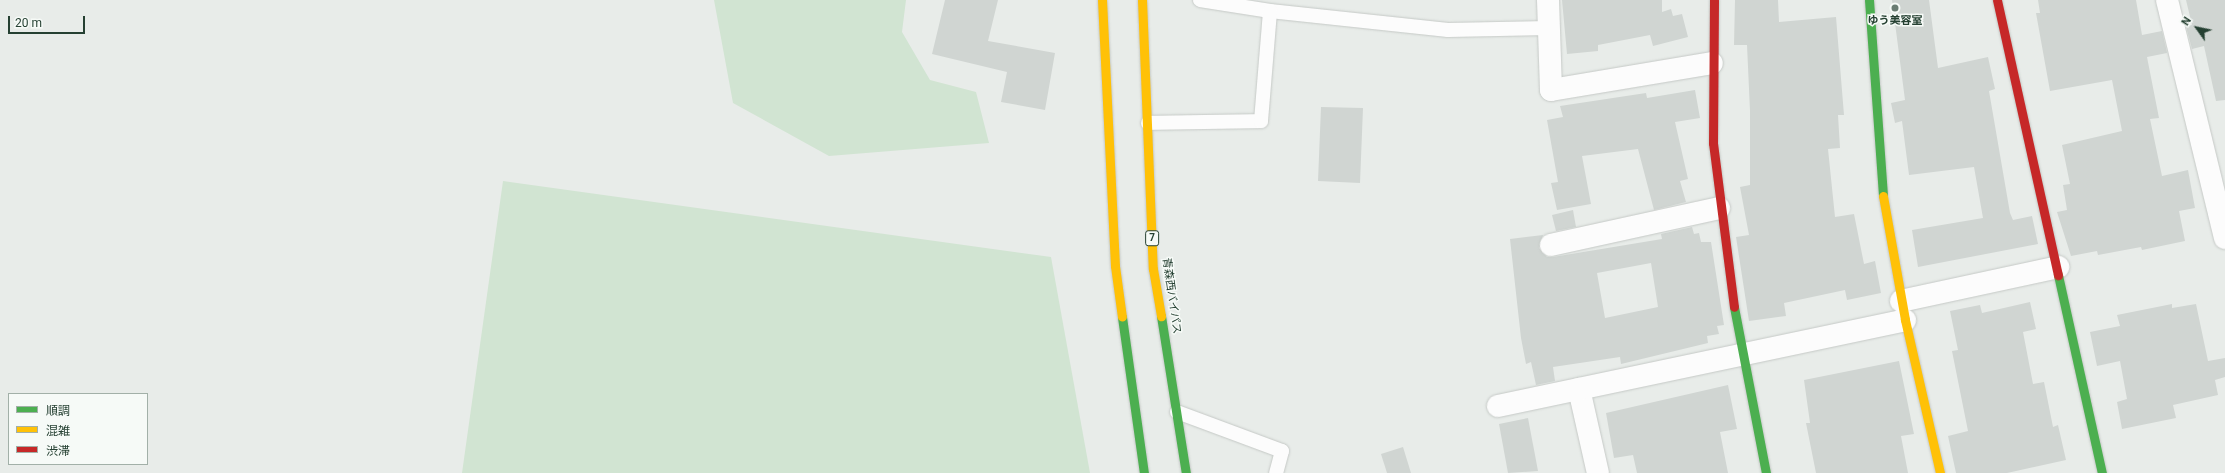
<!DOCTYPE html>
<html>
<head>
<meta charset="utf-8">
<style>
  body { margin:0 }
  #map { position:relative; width:2225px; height:473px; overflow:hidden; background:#e8ece9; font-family:Roboto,"Noto Sans JP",sans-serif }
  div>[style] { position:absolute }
  .green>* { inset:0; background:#d1e4d2 }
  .building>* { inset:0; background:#d0d5d2 }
  .roads { filter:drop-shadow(0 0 1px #c5c9c6) drop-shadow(0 0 1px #c5c9c6) }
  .lane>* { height:14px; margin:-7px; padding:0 7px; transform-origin:7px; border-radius:7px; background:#fcfcfc }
  .street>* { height:22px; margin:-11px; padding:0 11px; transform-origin:11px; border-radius:11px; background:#fcfcfc }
  .fast>* { height:9px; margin:-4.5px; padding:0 4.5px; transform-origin:4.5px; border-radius:4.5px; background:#4caf50 }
  .slow>* { height:9px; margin:-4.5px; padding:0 4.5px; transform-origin:4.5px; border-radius:4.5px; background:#ffc107 }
  .jam>* { height:9px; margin:-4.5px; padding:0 4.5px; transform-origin:4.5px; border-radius:4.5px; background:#c62828 }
  .dots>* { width:11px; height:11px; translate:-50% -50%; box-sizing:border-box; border:2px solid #f6faf7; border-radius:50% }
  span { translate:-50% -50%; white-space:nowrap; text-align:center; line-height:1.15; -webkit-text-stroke:3px #f6faf7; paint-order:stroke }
  .shield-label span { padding:1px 3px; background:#f6faf7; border:1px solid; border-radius:3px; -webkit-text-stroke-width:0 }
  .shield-label { font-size:10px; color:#254032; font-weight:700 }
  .poi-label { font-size:11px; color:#254032; font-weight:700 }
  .street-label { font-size:11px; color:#254032 }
  .legend { position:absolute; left:8px; top:393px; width:140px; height:72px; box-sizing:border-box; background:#f6faf7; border:1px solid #a2b0a8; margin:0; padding:5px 7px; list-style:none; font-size:12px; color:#254032 }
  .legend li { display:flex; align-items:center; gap:8px; height:20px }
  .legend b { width:20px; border:1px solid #a2b0a8 }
  .north { position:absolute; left:2177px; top:8px; width:40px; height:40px; -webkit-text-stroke:3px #f6faf7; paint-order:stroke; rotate:303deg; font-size:11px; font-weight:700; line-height:16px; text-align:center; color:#254032 }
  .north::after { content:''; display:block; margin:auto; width:14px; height:18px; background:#254032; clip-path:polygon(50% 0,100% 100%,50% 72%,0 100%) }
  .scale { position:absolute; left:8px; top:16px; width:77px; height:18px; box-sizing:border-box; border:2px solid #254032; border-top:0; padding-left:5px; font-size:12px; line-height:14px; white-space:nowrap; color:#254032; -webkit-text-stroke:3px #f6faf7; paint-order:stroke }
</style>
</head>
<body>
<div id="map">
  <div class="green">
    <div style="clip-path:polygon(714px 0,906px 0,902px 32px,930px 80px,976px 92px,989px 143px,829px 156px,733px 103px)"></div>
    <div style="clip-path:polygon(503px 181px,1051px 257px,1090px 473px,462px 473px)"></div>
  </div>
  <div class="building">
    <div style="clip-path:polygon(945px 0,998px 0,988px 41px,1055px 53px,1045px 110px,1001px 102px,1007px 72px,932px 54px)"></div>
    <div style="clip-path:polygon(1562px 0,1662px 0,1662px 12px,1671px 9px,1673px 16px,1682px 14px,1688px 37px,1653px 46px,1650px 35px,1598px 45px,1598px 51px,1567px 54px)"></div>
    <div style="clip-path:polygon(1735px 0,1778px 0,1779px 22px,1836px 17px,1844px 115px,1838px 115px,1840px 148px,1828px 149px,1835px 217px,1854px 214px,1864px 264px,1875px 261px,1881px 293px,1847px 300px,1845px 290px,1784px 303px,1786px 316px,1749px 321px,1736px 237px,1749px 235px,1740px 187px,1750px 185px,1750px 111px,1747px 45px,1734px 45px)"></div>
    <div style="clip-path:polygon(1892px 0,1929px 0,1938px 68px,1988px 57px,1995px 89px,1989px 91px,2010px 213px,2013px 220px,2032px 216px,2038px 244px,1918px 267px,1912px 230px,1983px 218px,1974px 167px,1909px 175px,1902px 121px,1895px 123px,1891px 103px,1905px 100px)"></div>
    <div style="clip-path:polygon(2038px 0,2136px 0,2142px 35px,2162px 31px,2167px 53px,2147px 57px,2159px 118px,2150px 119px,2162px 176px,2188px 170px,2195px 208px,2179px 211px,2185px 241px,2142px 250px,2141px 247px,2098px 255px,2097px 251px,2071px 256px,2057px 212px,2067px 210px,2063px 185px,2070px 184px,2062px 145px,2122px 131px,2112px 80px,2050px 91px,2036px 13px,2040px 13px)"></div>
    <div style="clip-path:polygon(2186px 0,2225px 0,2225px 100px,2216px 101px,2204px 46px,2192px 49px,2186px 26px,2192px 25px)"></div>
    <div style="clip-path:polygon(1695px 90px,1700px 118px,1675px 122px,1688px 179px,1680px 181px,1686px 202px,1654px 210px,1638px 149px,1582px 156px,1591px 204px,1557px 210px,1551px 183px,1558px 182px,1547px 120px,1563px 117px,1560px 106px,1646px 93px,1647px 98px)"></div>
    <div style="clip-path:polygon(1321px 107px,1363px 108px,1360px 183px,1318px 181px)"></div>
    <div style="clip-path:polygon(1573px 210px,1576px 227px,1556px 231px,1552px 215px)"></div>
    <div style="clip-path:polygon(evenodd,1692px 227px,1694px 234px,1699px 233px,1701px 242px,1711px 242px,1724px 325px,1717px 326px,1719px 334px,1707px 336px,1708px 343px,1621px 364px,1620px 357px,1553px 367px,1555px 381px,1536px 385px,1531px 362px,1526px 364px,1521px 338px,1510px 239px,1543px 235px,1539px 248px,1547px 257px,1553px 257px,1662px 239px,1661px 234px,1692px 227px,1651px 263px,1658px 307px,1605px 318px,1597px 273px,1651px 263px)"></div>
    <div style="clip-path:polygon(2030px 302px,2036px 329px,2023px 332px,2033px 384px,2044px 382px,2053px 427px,2058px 425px,2066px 460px,2007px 473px,1956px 473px,1948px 436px,1968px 431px,1952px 351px,1958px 350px,1950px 311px,1980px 305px,1982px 313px)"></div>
    <div style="clip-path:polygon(2172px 304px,2172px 308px,2196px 304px,2208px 361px,2225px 358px,2225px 377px,2215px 380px,2218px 395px,2173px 405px,2176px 418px,2122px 429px,2117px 402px,2127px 399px,2120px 361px,2097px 366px,2090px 332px,2120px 326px,2117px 315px)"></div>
    <div style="clip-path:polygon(1899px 361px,1914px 434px,1901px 436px,1908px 473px,1816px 473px,1806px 423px,1810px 423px,1804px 380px)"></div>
    <div style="clip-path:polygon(1728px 385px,1737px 429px,1720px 432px,1728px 473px,1637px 473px,1633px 455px,1614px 458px,1606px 413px)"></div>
    <div style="clip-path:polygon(1528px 418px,1538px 471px,1508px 473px,1499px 424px)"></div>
    <div style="clip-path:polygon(1403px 447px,1411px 473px,1387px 473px,1381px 454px)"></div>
  </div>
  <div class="roads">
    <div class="lane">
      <div style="left:1200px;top:0;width:71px;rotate:8.9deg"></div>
      <div style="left:1270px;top:11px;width:179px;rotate:6.1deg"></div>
      <div style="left:1448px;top:30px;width:101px;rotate:-1.1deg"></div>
      <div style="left:1148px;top:123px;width:113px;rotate:-1deg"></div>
      <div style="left:1261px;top:121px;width:110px;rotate:-85.3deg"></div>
      <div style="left:1177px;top:412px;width:112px;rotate:20.4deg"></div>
      <div style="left:1282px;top:451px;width:23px;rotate:105deg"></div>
    </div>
    <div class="street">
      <div style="left:1548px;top:0;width:90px;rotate:88.1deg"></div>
      <div style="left:1551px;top:90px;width:163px;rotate:-9.5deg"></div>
      <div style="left:2167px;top:0;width:245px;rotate:76.3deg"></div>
      <div style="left:1551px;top:245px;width:172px;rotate:-12.4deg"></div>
      <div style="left:1901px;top:301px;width:161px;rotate:-12.2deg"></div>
      <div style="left:1579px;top:389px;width:86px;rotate:77.3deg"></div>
      <div style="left:1498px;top:406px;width:416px;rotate:-11.9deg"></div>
    </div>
    <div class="fast">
      <div style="left:1869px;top:0;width:196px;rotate:85.9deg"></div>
      <div style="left:2058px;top:275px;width:203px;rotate:77.5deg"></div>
      <div style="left:1734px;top:307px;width:169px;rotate:79.1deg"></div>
      <div style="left:1161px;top:316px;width:159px;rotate:81deg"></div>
      <div style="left:1122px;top:317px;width:158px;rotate:82deg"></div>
    </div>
    <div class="slow">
      <div style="left:1102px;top:0;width:266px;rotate:87.2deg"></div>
      <div style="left:1115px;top:266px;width:51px;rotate:82.2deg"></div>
      <div style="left:1142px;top:0;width:269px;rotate:87.7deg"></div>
      <div style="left:1153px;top:269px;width:48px;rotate:80.3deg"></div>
      <div style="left:1883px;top:196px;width:126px;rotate:79.9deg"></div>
      <div style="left:1905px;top:320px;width:157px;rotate:77.1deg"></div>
    </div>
    <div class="jam">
      <div style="left:1714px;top:0;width:143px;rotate:90.4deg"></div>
      <div style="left:1713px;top:143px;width:165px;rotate:82.7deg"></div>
      <div style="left:1997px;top:0;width:282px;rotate:77.5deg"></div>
    </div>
  </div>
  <div class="dots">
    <div style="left:1895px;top:8px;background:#697c72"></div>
  </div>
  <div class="shield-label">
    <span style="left:1152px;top:238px">7</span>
  </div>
  <div class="poi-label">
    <span style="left:1895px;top:21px">ゆう美容室</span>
  </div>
  <div class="street-label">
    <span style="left:1171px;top:296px;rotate:82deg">青森西バイパス</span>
  </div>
  <ul class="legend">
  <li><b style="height:5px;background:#4caf50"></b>順調</li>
  <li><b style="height:5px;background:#ffc107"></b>混雑</li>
  <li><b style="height:5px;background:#c62828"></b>渋滞</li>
  </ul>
  <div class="north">N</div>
  <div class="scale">20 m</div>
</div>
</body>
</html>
